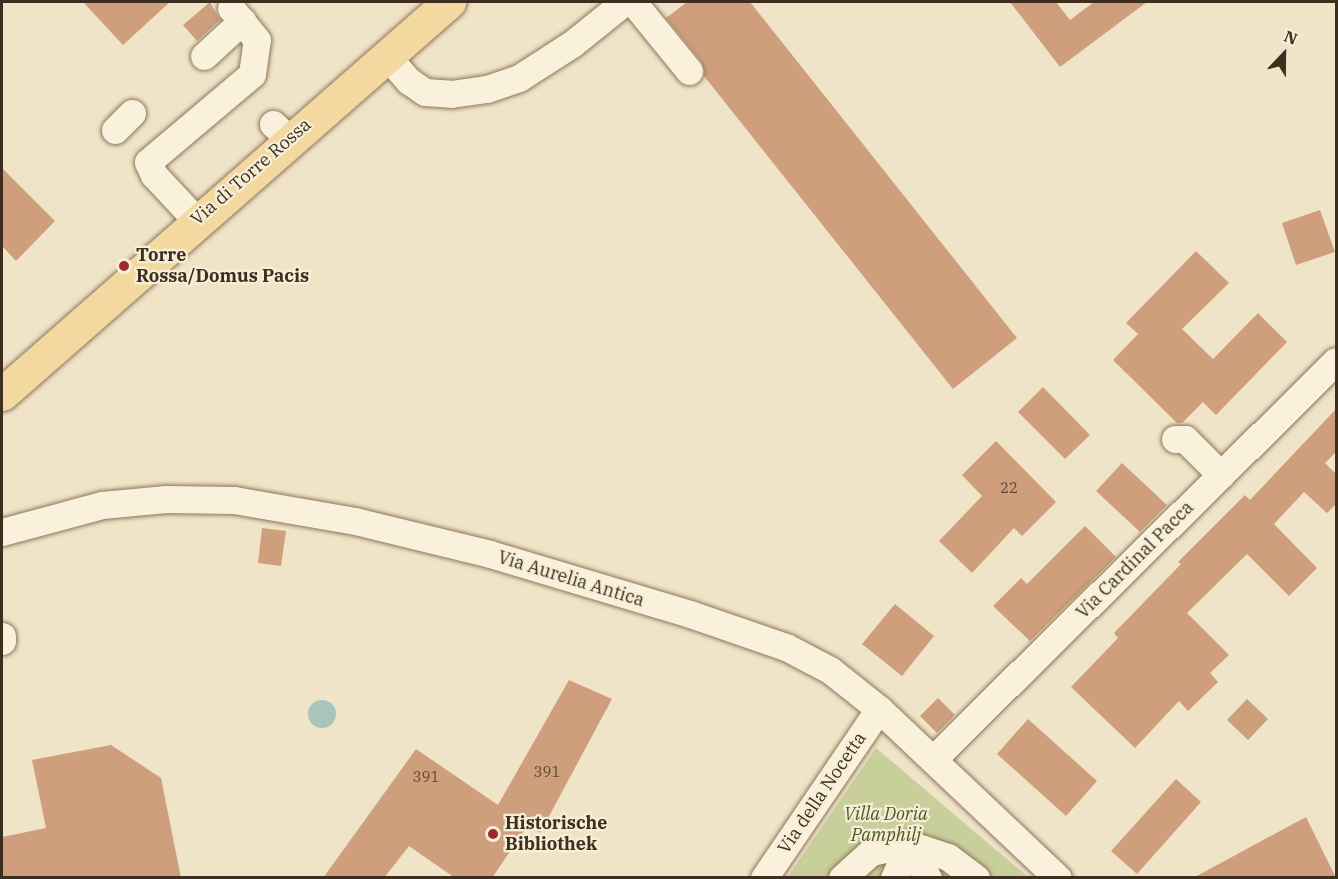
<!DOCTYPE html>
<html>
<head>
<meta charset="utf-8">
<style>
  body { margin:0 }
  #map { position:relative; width:1338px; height:879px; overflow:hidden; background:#f0e4c8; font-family:"IBM Plex Serif",serif }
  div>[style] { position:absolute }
  .green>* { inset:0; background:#c9cf9b }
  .water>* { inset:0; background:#a9c4bc }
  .round { border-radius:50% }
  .building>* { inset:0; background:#cf9f7d }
  .roads { filter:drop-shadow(0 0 2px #8d765c) drop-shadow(0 0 2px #8d765c) }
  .minor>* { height:27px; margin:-13.5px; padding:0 13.5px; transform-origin:13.5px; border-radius:13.5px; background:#faf1dc }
  .major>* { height:33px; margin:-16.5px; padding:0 16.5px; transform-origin:16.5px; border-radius:16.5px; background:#f3d9a0 }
  .dots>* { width:16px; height:16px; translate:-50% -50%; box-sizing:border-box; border:3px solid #f7eed8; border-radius:50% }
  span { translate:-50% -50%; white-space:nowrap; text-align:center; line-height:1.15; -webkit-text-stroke:4.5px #f7eed8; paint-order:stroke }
  .number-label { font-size:15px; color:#624a37 }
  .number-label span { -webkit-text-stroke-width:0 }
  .street-label { font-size:18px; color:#3d2e20 }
  .poi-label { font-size:18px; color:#3d2e20; font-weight:700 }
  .left { translate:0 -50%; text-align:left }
  .park-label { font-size:18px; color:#4d5a26; font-style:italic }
  .frame { position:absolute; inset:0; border:3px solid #3d2e20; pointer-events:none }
  .north { position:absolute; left:1254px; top:24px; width:60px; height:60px; -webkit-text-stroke:4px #f7eed8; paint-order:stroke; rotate:22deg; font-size:16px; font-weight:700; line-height:24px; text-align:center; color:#3d2e20 }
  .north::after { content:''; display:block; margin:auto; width:21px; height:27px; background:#3d2e20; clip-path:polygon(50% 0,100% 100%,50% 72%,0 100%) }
</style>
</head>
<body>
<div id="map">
  <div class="green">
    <div style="clip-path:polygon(876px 748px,1028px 877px,787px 878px)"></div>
  </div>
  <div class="water">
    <div class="round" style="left:308px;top:700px;width:28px;height:28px"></div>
  </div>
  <div class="building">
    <div style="clip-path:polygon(83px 2px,170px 2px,123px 45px)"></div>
    <div style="clip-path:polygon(210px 2px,220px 20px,197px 41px,183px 25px)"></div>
    <div style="clip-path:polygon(687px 2px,750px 2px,1017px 338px,953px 389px,704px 76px,701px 61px,666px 18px)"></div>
    <div style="clip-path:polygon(1010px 2px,1056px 2px,1070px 20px,1094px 2px,1147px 2px,1060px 67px)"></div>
    <div style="clip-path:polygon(2px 168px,55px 221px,16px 261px,2px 246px)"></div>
    <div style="clip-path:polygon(1320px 210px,1335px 252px,1296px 265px,1282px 223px)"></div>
    <div style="clip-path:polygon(1196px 251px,1229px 283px,1182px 329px,1213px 359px,1258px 313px,1287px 342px,1216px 415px,1203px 402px,1182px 423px,1177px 423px,1113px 360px,1138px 334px,1126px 323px)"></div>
    <div style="clip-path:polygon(1043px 387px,1090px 435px,1065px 459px,1018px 412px)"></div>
    <div style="clip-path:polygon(1336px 409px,1336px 452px,1325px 463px,1336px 474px,1336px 504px,1327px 513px,1304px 492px,1274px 524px,1317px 568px,1289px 596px,1247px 554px,1187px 613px,1229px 655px,1210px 673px,1218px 682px,1188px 711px,1179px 701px,1135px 748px,1071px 687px,1118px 638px,1114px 633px,1181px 564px,1178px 562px,1245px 495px,1250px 500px)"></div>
    <div style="clip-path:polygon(996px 441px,1056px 502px,1022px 536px,1014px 528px,972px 573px,939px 541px,982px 496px,962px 475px)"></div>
    <div style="clip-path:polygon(1122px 463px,1167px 505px,1140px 532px,1096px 491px)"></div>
    <div style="clip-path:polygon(1085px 526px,1116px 557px,1030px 641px,993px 606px,1021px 578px,1027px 584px)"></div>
    <div style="clip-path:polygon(262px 528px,286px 531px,281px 566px,258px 563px)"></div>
    <div style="clip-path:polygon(895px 604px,934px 636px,902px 676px,862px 644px)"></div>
    <div style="clip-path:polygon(569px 680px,612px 699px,540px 833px,528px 825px,492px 878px,455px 878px,409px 846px,384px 878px,323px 878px,416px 749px,498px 805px)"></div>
    <div style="clip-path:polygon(938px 698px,955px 715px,937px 733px,920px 716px)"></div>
    <div style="clip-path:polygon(1247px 699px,1268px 719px,1248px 740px,1227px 720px)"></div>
    <div style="clip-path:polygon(1028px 719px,1097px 781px,1066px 816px,997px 754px)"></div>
    <div style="clip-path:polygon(111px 745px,161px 778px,181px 878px,2px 878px,2px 837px,46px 828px,32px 760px)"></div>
    <div style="clip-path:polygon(1176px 779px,1201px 802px,1137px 874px,1111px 851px)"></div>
    <div style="clip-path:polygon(1306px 817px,1336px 878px,1193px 878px)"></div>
  </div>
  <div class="roads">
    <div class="minor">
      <div style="left:633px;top:2px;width:89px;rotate:50.9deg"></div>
      <div style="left:386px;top:55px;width:35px;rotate:49deg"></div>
      <div style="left:409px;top:81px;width:19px;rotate:35deg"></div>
      <div style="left:425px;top:92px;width:26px;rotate:4deg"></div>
      <div style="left:451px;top:94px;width:36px;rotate:-8deg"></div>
      <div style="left:487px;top:89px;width:34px;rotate:-19deg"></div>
      <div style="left:519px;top:78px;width:63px;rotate:-32.7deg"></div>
      <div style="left:572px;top:44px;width:67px;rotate:-38.9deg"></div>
      <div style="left:204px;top:56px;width:52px;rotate:-42.6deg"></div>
      <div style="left:273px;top:124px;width:22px;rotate:43deg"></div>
      <div style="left:115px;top:130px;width:24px;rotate:-45deg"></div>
      <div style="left:196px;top:220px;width:62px;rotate:-133deg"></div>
      <div style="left:154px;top:175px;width:14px;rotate:-115deg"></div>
      <div style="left:148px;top:162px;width:136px;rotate:-40.2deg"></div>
      <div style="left:252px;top:74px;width:34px;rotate:-82deg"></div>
      <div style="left:257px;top:40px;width:41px;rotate:-129.1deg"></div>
      <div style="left:1175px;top:439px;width:10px"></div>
      <div style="left:1185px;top:439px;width:51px;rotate:45deg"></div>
      <div style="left:2px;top:532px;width:104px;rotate:-15.1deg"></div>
      <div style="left:102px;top:505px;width:64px;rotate:-5.4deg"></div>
      <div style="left:166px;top:499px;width:68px;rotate:0.8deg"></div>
      <div style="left:234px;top:500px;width:123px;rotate:9.8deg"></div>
      <div style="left:355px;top:521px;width:139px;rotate:13.7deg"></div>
      <div style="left:490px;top:554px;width:209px;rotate:16.7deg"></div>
      <div style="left:690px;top:614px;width:102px;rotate:19deg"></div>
      <div style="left:786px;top:647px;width:50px;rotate:27.6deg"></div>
      <div style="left:830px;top:670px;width:63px;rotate:38.5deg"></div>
      <div style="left:879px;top:709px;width:246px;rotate:43.4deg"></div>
      <div style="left:2px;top:636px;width:5px;rotate:90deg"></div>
      <div style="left:933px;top:759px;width:566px;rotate:-44.64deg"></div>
      <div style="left:909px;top:844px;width:39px;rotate:61deg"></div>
      <div style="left:764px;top:878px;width:204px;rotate:-55.8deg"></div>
      <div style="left:842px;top:878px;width:39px;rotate:-42deg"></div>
      <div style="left:871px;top:852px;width:39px;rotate:-12deg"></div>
      <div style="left:909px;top:844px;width:41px;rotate:18.4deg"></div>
      <div style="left:948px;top:857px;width:35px;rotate:37deg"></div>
      <div style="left:894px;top:878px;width:37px;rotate:-66deg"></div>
    </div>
    <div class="major">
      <div style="left:2px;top:394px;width:595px;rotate:-41.25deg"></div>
    </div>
  </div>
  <div class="dots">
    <div style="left:124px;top:266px;background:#9e2a2b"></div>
    <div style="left:493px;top:834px;background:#9e2a2b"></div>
  </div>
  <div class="number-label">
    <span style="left:1009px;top:488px">22</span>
    <span style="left:547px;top:772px">391</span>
    <span style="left:426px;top:777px">391</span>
  </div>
  <div class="street-label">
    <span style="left:251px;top:172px;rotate:-41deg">Via di Torre Rossa</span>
    <span style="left:1135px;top:560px;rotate:-45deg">Via Cardinal Pacca</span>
    <span style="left:571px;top:579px;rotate:17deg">Via Aurelia Antica</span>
    <span style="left:822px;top:793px;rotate:-56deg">Via della Nocetta</span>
  </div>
  <div class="poi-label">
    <span class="left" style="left:136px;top:266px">Torre<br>Rossa/Domus Pacis</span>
    <span class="left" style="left:505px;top:834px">Historische<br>Bibliothek</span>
  </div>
  <div class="park-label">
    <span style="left:886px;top:825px">Villa Doria<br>Pamphilj</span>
  </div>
  <div class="frame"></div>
  <div class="north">N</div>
</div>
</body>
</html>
